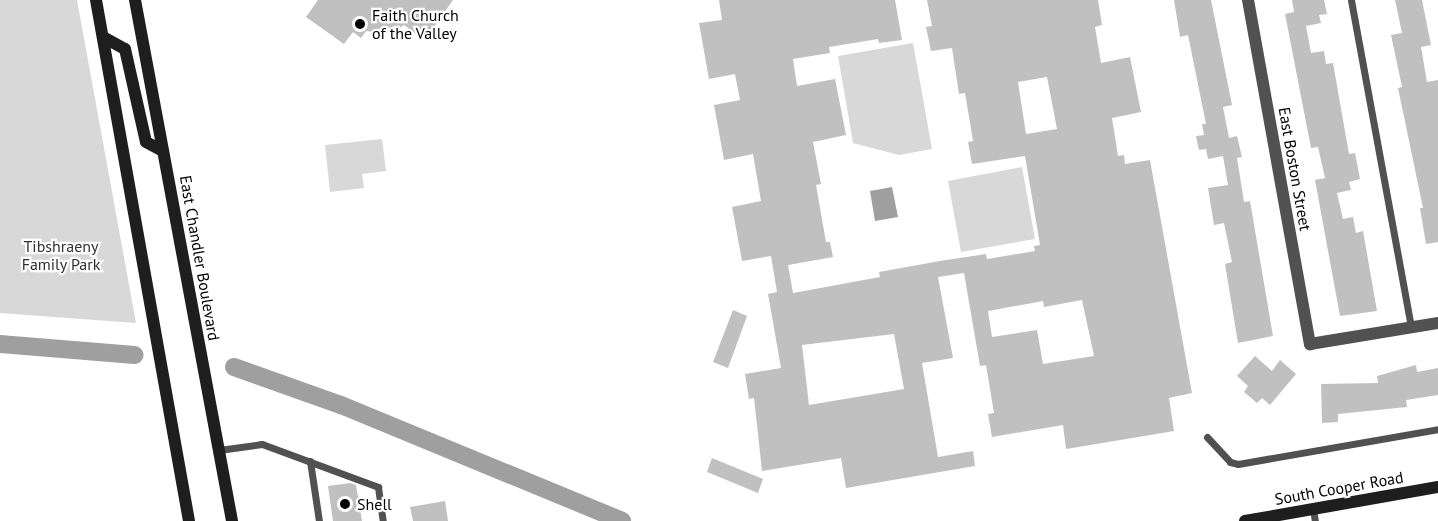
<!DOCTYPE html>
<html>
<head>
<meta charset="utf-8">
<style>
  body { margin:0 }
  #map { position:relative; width:1438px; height:521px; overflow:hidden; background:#fff; font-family:"PT Sans",sans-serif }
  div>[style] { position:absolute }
  .green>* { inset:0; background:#d8d8d8 }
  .water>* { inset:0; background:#9f9f9f }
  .canal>* { height:18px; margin:-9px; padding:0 9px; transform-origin:9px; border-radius:9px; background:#9f9f9f }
  .building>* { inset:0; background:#c0c0c0 }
  .service>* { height:7px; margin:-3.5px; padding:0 3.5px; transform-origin:3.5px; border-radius:3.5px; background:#515151 }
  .minor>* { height:12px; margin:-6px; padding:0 6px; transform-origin:6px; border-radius:6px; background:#515151 }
  .secondary>* { height:12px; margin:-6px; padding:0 6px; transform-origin:6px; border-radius:6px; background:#1e1e1e }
  .dots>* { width:16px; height:16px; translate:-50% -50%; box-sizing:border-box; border:3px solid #fff; border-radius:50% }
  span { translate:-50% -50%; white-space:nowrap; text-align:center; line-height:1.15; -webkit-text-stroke:4.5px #fff; paint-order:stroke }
  .poi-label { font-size:16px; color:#000 }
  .left { translate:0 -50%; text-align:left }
  .street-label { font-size:16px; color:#000 }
  .park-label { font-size:16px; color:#2f2f2f }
</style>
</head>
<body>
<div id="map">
  <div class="green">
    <div style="clip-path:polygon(0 0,77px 0,136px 323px,0 313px)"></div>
    <div style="clip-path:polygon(913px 43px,932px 149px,899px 155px,853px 143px,838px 56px)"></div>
    <div style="clip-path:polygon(382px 139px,386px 171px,362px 174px,364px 188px,330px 192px,325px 145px)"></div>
    <div style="clip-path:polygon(1022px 167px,1035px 239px,961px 252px,948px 181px)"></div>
  </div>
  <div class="water">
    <div style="clip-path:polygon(892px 187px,898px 217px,875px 221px,870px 191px)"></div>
  </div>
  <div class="canal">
    <div style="left:0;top:344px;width:135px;rotate:4.7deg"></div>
    <div style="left:234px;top:367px;width:114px;rotate:19.6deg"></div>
    <div style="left:341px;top:405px;width:304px;rotate:22.4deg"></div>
  </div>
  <div class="building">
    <div style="clip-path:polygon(318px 0,453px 0,425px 40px,404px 25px,390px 34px,366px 31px,361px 38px,353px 32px,344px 44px,306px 17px)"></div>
    <div style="clip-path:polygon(evenodd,719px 0,895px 0,902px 40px,879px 43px,878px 39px,829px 47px,830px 53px,793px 59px,797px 86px,835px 79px,846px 135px,813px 142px,821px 184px,816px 185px,826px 242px,830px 242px,833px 257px,788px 265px,793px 293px,880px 277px,879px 272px,940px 261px,986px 254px,987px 259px,1035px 251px,1034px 246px,1040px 245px,1025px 156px,972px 164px,968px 142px,973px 141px,965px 93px,959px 94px,952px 48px,931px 51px,926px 27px,932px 26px,927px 0,1098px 0,1102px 25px,1095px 27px,1101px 63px,1130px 57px,1141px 112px,1112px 118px,1118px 156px,1124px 155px,1125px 164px,1150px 160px,1192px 393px,1169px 398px,1174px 431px,1066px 449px,1063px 425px,992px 437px,988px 414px,994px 413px,986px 365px,980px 366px,964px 273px,938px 277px,953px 358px,922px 363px,938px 457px,973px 451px,975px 466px,846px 488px,841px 458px,762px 471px,754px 398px,749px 399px,745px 374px,781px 368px,768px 294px,777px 292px,771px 256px,742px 261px,732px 207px,761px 201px,753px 154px,724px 160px,714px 105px,740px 100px,735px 74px,709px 79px,699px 23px,722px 20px,719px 0,1047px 77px,1057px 129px,1026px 134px,1018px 82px,1047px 77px,719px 0,1082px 300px,1094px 356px,1043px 364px,1037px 330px,992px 337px,988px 311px,1043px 301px,1044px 307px,1082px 300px,719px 0,894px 334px,904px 389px,809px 405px,802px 345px,894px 334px)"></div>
    <div style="clip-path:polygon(1174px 0,1211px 0,1232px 105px,1223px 107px,1229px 138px,1237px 136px,1242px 157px,1237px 158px,1244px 202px,1250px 201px,1273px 336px,1238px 343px,1225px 264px,1232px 262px,1224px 223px,1214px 225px,1208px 188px,1228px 185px,1223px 156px,1208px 159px,1206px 149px,1199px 150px,1196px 136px,1204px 135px,1202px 124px,1206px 124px,1188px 35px,1180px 37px)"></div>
    <div style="clip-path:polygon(1292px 0,1324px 0,1327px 14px,1319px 15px,1321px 23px,1306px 26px,1311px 53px,1324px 51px,1326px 64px,1333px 63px,1349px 154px,1355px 153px,1360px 179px,1349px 182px,1351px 190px,1337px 193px,1343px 219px,1353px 217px,1356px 233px,1363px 231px,1377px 311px,1340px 316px,1315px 180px,1325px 178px,1318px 147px,1311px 148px,1285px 14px,1294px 12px)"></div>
    <div style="clip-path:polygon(1395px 0,1422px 0,1431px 45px,1421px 47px,1427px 82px,1438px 80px,1438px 242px,1426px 244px,1420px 208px,1423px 208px,1398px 88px,1402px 87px,1391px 35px,1402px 33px)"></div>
    <div style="clip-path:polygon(733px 310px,747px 316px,728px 368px,713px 362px)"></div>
    <div style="clip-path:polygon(1255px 356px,1272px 371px,1280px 360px,1296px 374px,1270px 405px,1262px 398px,1257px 403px,1244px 392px,1248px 386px,1237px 376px)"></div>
    <div style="clip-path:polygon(1416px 365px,1417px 372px,1438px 368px,1438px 395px,1406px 400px,1407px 407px,1338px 414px,1338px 422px,1322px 423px,1321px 384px,1378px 383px,1377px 376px)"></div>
    <div style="clip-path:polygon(712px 458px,763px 479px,758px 493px,707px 472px)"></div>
    <div style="clip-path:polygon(350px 483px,356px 485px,362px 521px,333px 521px,328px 486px)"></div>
    <div style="clip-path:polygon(445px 501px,448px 521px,413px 521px,410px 507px)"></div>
  </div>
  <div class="service">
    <div style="left:1351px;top:0;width:332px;rotate:79.6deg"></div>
    <div style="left:1207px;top:437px;width:34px;rotate:47deg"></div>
    <div style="left:1230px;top:462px;width:8px;rotate:14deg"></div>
    <div style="left:1238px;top:464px;width:203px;rotate:-9.9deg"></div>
    <div style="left:219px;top:450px;width:43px;rotate:-7.9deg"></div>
    <div style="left:262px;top:444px;width:124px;rotate:20.3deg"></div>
    <div style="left:378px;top:487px;width:34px;rotate:82deg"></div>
    <div style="left:310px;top:461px;width:61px;rotate:81.5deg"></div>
    <div style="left:1313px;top:509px;width:12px;rotate:81deg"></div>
  </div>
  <div class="minor">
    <div style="left:1248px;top:0;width:350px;rotate:79.8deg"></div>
    <div style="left:1310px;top:344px;width:130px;rotate:-9.3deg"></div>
  </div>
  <div class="secondary">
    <div style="left:96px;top:0;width:529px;rotate:79.88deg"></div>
    <div style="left:135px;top:0;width:530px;rotate:79.45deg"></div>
    <div style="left:103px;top:37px;width:25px;rotate:29deg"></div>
    <div style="left:125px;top:49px;width:95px;rotate:77.3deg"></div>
    <div style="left:146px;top:142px;width:19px;rotate:28deg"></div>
    <div style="left:1245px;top:521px;width:196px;rotate:-10deg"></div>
  </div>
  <div class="dots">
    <div style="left:360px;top:24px;background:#000"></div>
    <div style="left:345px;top:504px;background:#000"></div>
  </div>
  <div class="poi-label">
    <span class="left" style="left:372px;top:24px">Faith Church<br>of the Valley</span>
    <span class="left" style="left:357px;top:504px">Shell</span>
  </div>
  <div class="street-label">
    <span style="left:1295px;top:169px;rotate:80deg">East Boston Street</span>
    <span style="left:200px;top:258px;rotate:80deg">East Chandler Boulevard</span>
    <span style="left:1339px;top:488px;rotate:-10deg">South Cooper Road</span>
  </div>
  <div class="park-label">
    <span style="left:61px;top:255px">Tibshraeny<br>Family Park</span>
  </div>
</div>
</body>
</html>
